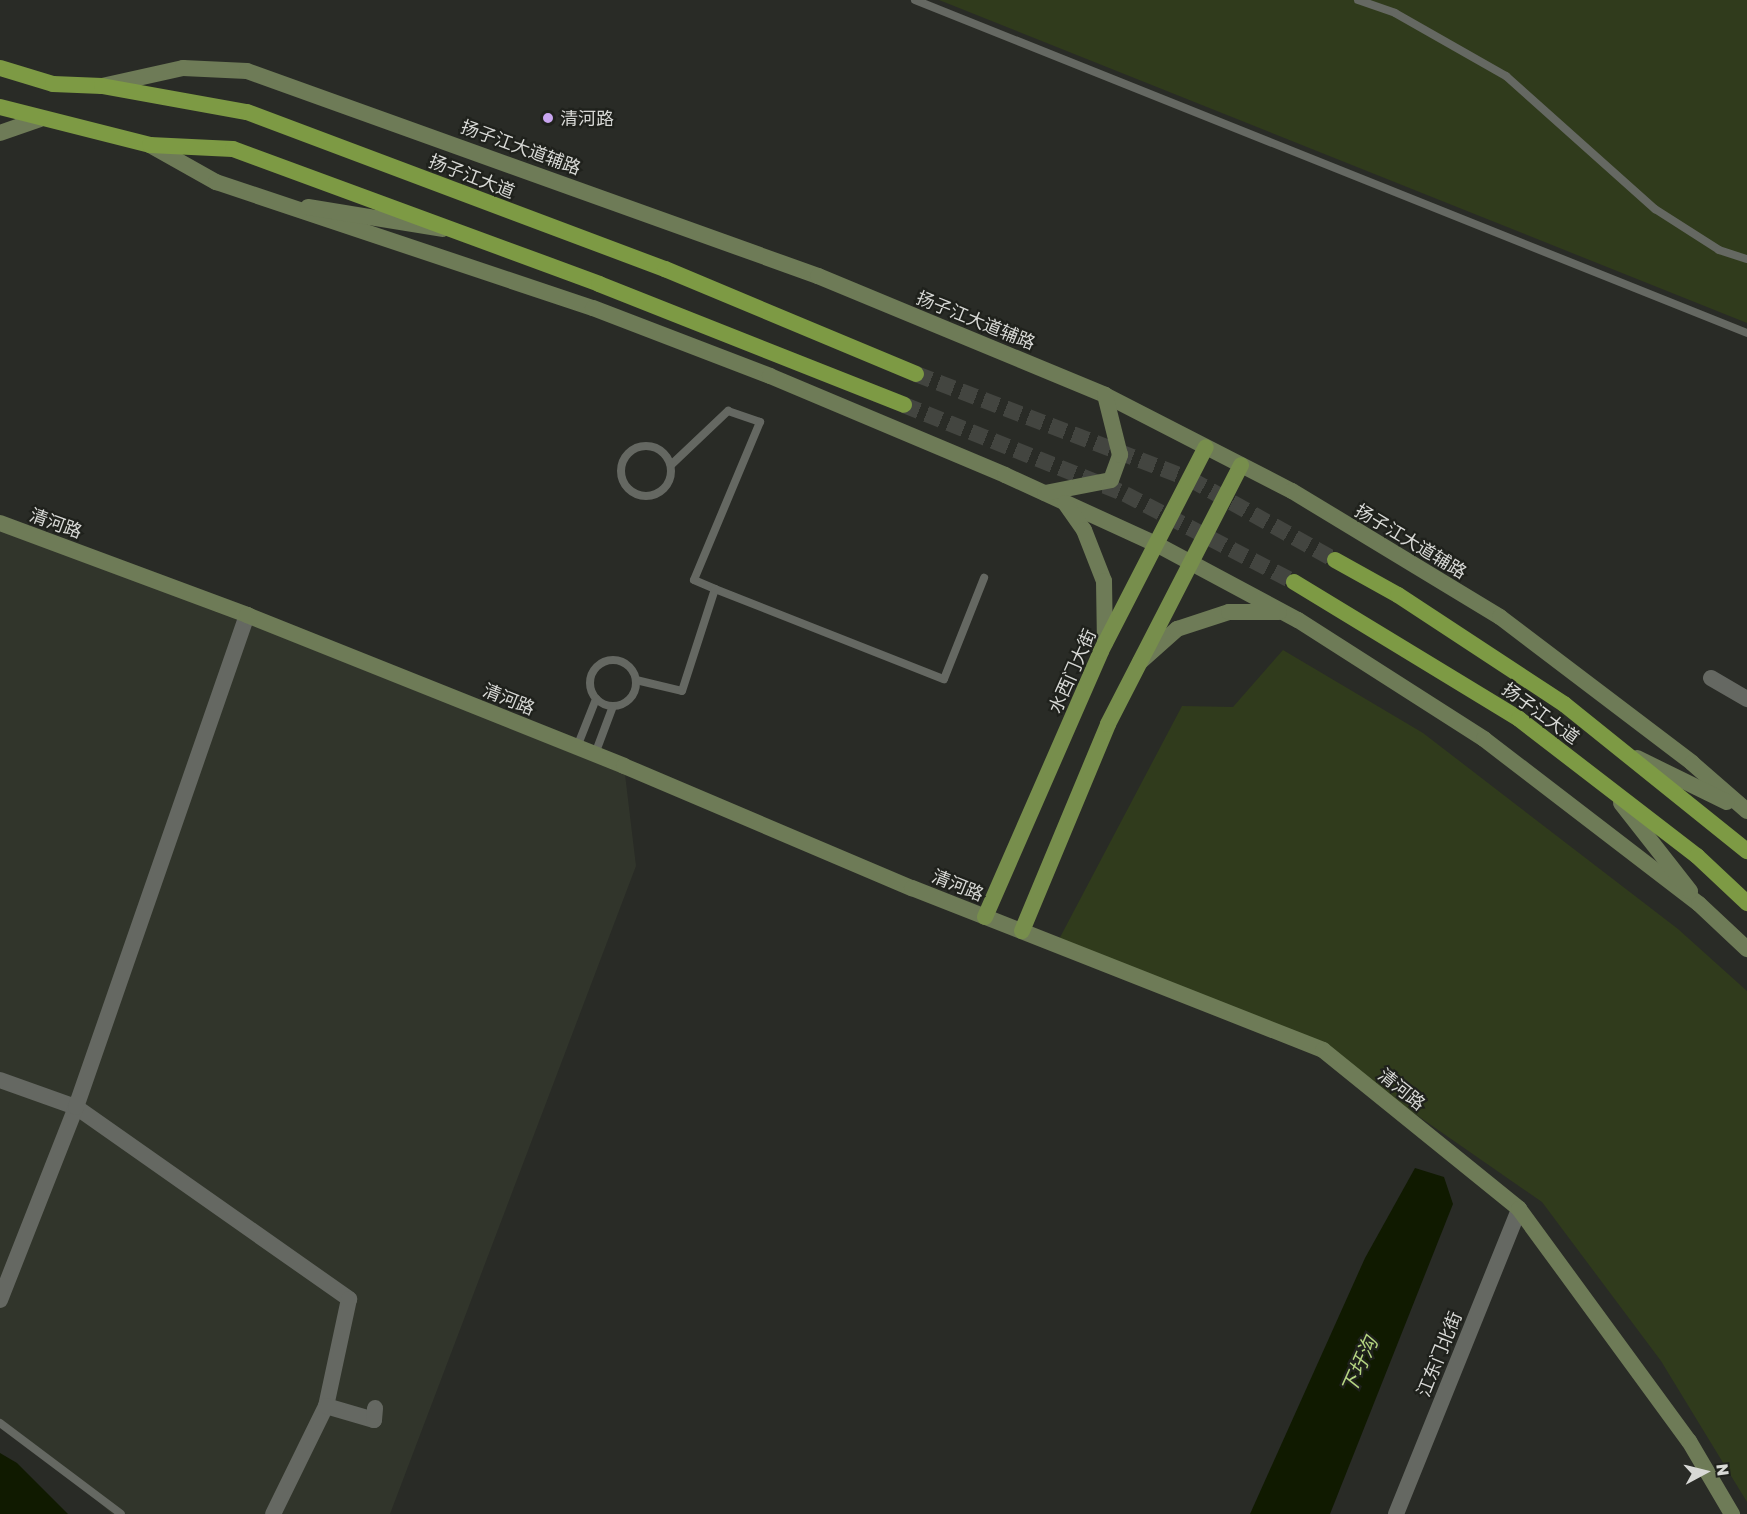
<!DOCTYPE html>
<html>
<head>
<meta charset="utf-8">
<style>
  body { margin:0 }
  #map { position:relative; width:1747px; height:1514px; overflow:hidden; background:#292b26; font-family:"Golos Text","Noto Sans SC",sans-serif }
  div>[style] { position:absolute }
  .built>* { inset:0; background:#31352b }
  .green>* { inset:0; background:#303b1c }
  .water>* { inset:0; background:#101a00 }
  .trunk-tunnel>* { height:16px; margin-top:-8px; transform-origin:0; background:repeating-linear-gradient(90deg,#434540 0 16px,transparent 0 24px) }
  .service>* { height:8px; margin:-4px; padding:0 4px; transform-origin:4px; border-radius:4px; background:#656862 }
  .service>.ring { margin:-4px; padding:0; box-sizing:content-box; background:none; border:8px solid #656862; border-radius:50% }
  .minor>* { height:16px; margin:-8px; padding:0 8px; transform-origin:8px; border-radius:8px; background:#656862 }
  .tertiary>* { height:16px; margin:-8px; padding:0 8px; transform-origin:8px; border-radius:8px; background:#656862 }
  .secondary>* { height:16px; margin:-8px; padding:0 8px; transform-origin:8px; border-radius:8px; background:#6e7b57 }
  .primary>* { height:16px; margin:-8px; padding:0 8px; transform-origin:8px; border-radius:8px; background:#778e4c }
  .trunk>* { height:16px; margin:-8px; padding:0 8px; transform-origin:8px; border-radius:8px; background:#7d9a44 }
  .dots>* { width:16px; height:16px; translate:-50% -50%; box-sizing:border-box; border:3px solid #1f211c; border-radius:50% }
  span { translate:-50% -50%; white-space:nowrap; text-align:center; line-height:1.15; -webkit-text-stroke:4.5px #1f211c; paint-order:stroke }
  .poi-label { font-size:18px; color:#d8d9d6 }
  .left { translate:0 -50%; text-align:left }
  .street-label { font-size:18px; color:#d8d9d6 }
  .water-label { font-size:20px; color:#b5d581; font-style:italic }
  .north { position:absolute; left:1675px; top:1442px; width:60px; height:60px; -webkit-text-stroke:4px #1f211c; paint-order:stroke; rotate:83deg; font-size:16px; font-weight:700; line-height:24px; text-align:center; color:#d8d9d6 }
  .north::after { content:''; display:block; margin:auto; width:21px; height:27px; background:#d8d9d6; clip-path:polygon(50% 0,100% 100%,50% 72%,0 100%) }
</style>
</head>
<body>
<div id="map">
  <div class="built">
    <div style="clip-path:polygon(0 525px,624px 766px,636px 866px,390px 1514px,112px 1514px,68px 1474px,0 1423px)"></div>
  </div>
  <div class="green">
    <div style="clip-path:polygon(939px 0,1747px 0,1747px 323px,1477px 215px)"></div>
    <div style="clip-path:polygon(1283px 650px,1423px 733px,1678px 929px,1747px 991px,1747px 1502px,1661px 1361px,1542px 1202px,1323px 1050px,1056px 945px,1182px 706px,1233px 707px)"></div>
  </div>
  <div class="water">
    <div style="clip-path:polygon(1415px 1168px,1444px 1177px,1453px 1204px,1330px 1514px,1250px 1514px,1365px 1258px)"></div>
    <div style="clip-path:polygon(0 1453px,17px 1463px,68px 1514px,0 1514px)"></div>
  </div>
  <div class="trunk-tunnel">
    <div style="left:916px;top:374px;width:293px;rotate:21deg"></div>
    <div style="left:1190px;top:479px;width:166px;rotate:29.2deg"></div>
    <div style="left:904px;top:405px;width:238px;rotate:21.9deg"></div>
    <div style="left:1125px;top:494px;width:191px;rotate:27.5deg"></div>
  </div>
  <div class="service">
    <div style="left:915px;top:0;width:896px;rotate:21.81deg"></div>
    <div style="left:1358px;top:0;width:39px;rotate:19deg"></div>
    <div style="left:1395px;top:13px;width:128px;rotate:29.6deg"></div>
    <div style="left:1506px;top:76px;width:200px;rotate:41.8deg"></div>
    <div style="left:1655px;top:209px;width:76px;rotate:32.6deg"></div>
    <div style="left:1719px;top:250px;width:29px;rotate:18deg"></div>
    <div class="ring" style="left:621px;top:446px;width:42px;height:42px"></div>
    <div style="left:671px;top:465px;width:79px;rotate:-43.5deg"></div>
    <div style="left:728px;top:411px;width:34px;rotate:19deg"></div>
    <div style="left:760px;top:422px;width:171px;rotate:112.7deg"></div>
    <div style="left:694px;top:580px;width:23px;rotate:23deg"></div>
    <div class="ring" style="left:590px;top:660px;width:38px;height:38px"></div>
    <div style="left:636px;top:680px;width:47px;rotate:13.4deg"></div>
    <div style="left:682px;top:691px;width:107px;rotate:-72.1deg"></div>
    <div style="left:715px;top:589px;width:246px;rotate:21.5deg"></div>
    <div style="left:944px;top:679px;width:109px;rotate:-68.4deg"></div>
    <div style="left:577px;top:747px;width:52px;rotate:-68.4deg"></div>
    <div style="left:595px;top:754px;width:51px;rotate:-69.4deg"></div>
    <div style="left:0;top:1423px;width:151px;rotate:36.9deg"></div>
  </div>
  <div class="minor">
    <div style="left:1711px;top:678px;width:42px;rotate:30.3deg"></div>
    <div style="left:0;top:1080px;width:81px;rotate:19.6deg"></div>
    <div style="left:76px;top:1107px;width:334px;rotate:35.1deg"></div>
    <div style="left:349px;top:1299px;width:109px;rotate:102.1deg"></div>
    <div style="left:326px;top:1406px;width:120px;rotate:116.1deg"></div>
    <div style="left:0;top:1300px;width:207px;rotate:-68.5deg"></div>
    <div style="left:76px;top:1107px;width:521px;rotate:-70.83deg"></div>
    <div style="left:326px;top:1406px;width:50px;rotate:16.3deg"></div>
    <div style="left:374px;top:1420px;width:12px;rotate:-85deg"></div>
  </div>
  <div class="tertiary">
    <div style="left:1396px;top:1514px;width:329px;rotate:-68deg"></div>
  </div>
  <div class="secondary">
    <div style="left:102px;top:86px;width:83px;rotate:-12.5deg"></div>
    <div style="left:183px;top:68px;width:64px;rotate:2.7deg"></div>
    <div style="left:247px;top:71px;width:607px;rotate:19.75deg"></div>
    <div style="left:818px;top:276px;width:311px;rotate:22.5deg"></div>
    <div style="left:1105px;top:395px;width:210px;rotate:27.2deg"></div>
    <div style="left:1292px;top:491px;width:243px;rotate:31.2deg"></div>
    <div style="left:1500px;top:617px;width:241px;rotate:37.2deg"></div>
    <div style="left:1692px;top:763px;width:73px;rotate:41.1deg"></div>
    <div style="left:0;top:133px;width:42px;rotate:-19.3deg"></div>
    <div style="left:150px;top:145px;width:76px;rotate:29.3deg"></div>
    <div style="left:216px;top:182px;width:397px;rotate:18.5deg"></div>
    <div style="left:593px;top:308px;width:190px;rotate:21deg"></div>
    <div style="left:770px;top:376px;width:255px;rotate:22.8deg"></div>
    <div style="left:1005px;top:475px;width:166px;rotate:24.6deg"></div>
    <div style="left:1156px;top:544px;width:161px;rotate:28.2deg"></div>
    <div style="left:1298px;top:620px;width:221px;rotate:32.6deg"></div>
    <div style="left:1484px;top:739px;width:271px;rotate:37.5deg"></div>
    <div style="left:1699px;top:904px;width:66px;rotate:43.2deg"></div>
    <div style="left:308px;top:207px;width:136px;rotate:9.3deg"></div>
    <div style="left:1045px;top:493px;width:67px;rotate:-11.1deg"></div>
    <div style="left:1111px;top:480px;width:27px;rotate:-70deg"></div>
    <div style="left:1120px;top:455px;width:62px;rotate:-104deg"></div>
    <div style="left:1065px;top:503px;width:33px;rotate:55deg"></div>
    <div style="left:1084px;top:530px;width:55px;rotate:68.6deg"></div>
    <div style="left:1104px;top:581px;width:62px;rotate:89.1deg"></div>
    <div style="left:0;top:523px;width:264px;rotate:20.4deg"></div>
    <div style="left:247px;top:615px;width:406px;rotate:21.8deg"></div>
    <div style="left:624px;top:766px;width:313px;rotate:23deg"></div>
    <div style="left:912px;top:888px;width:442px;rotate:21.5deg"></div>
    <div style="left:1323px;top:1050px;width:252px;rotate:39deg"></div>
    <div style="left:1519px;top:1209px;width:288px;rotate:53.8deg"></div>
    <div style="left:1689px;top:1441px;width:85px;rotate:59.5deg"></div>
    <div style="left:1140px;top:662px;width:50px;rotate:-41.7deg"></div>
    <div style="left:1177px;top:629px;width:55px;rotate:-18.1deg"></div>
    <div style="left:1229px;top:612px;width:50px"></div>
    <div style="left:1637px;top:758px;width:100px;rotate:26.1deg"></div>
    <div style="left:1621px;top:803px;width:112px;rotate:51.9deg"></div>
  </div>
  <div class="primary">
    <div style="left:985px;top:917px;width:290px;rotate:-66.4deg"></div>
    <div style="left:1101px;top:651px;width:229px;rotate:-62.8deg"></div>
    <div style="left:1022px;top:931px;width:224px;rotate:-67.4deg"></div>
    <div style="left:1108px;top:724px;width:291px;rotate:-62.8deg"></div>
  </div>
  <div class="trunk">
    <div style="left:0;top:68px;width:55px;rotate:16.8deg"></div>
    <div style="left:53px;top:84px;width:49px;rotate:2.3deg"></div>
    <div style="left:102px;top:86px;width:147px;rotate:10.2deg"></div>
    <div style="left:247px;top:112px;width:447px;rotate:20.6deg"></div>
    <div style="left:665px;top:269px;width:272px;rotate:22.7deg"></div>
    <div style="left:0;top:107px;width:155px;rotate:14.2deg"></div>
    <div style="left:150px;top:145px;width:83px;rotate:2.8deg"></div>
    <div style="left:233px;top:149px;width:390px;rotate:20.2deg"></div>
    <div style="left:599px;top:284px;width:328px;rotate:21.6deg"></div>
    <div style="left:1335px;top:560px;width:72px;rotate:29.1deg"></div>
    <div style="left:1398px;top:595px;width:199px;rotate:33.3deg"></div>
    <div style="left:1564px;top:704px;width:235px;rotate:38.8deg"></div>
    <div style="left:1294px;top:582px;width:263px;rotate:31.3deg"></div>
    <div style="left:1519px;top:719px;width:225px;rotate:37.6deg"></div>
    <div style="left:1697px;top:856px;width:69px;rotate:43.2deg"></div>
  </div>
  <div class="dots">
    <div style="left:548px;top:118px;background:#c8a5ef"></div>
  </div>
  <div class="poi-label">
    <span class="left" style="left:560px;top:118px">清河路</span>
  </div>
  <div class="street-label">
    <span style="left:521px;top:147px;rotate:20deg">扬子江大道辅路</span>
    <span style="left:472px;top:176px;rotate:21deg">扬子江大道</span>
    <span style="left:976px;top:320px;rotate:22deg">扬子江大道辅路</span>
    <span style="left:56px;top:523px;rotate:20deg">清河路</span>
    <span style="left:1411px;top:541px;rotate:31deg">扬子江大道辅路</span>
    <span style="left:1072px;top:671px;rotate:-66deg">水西门大街</span>
    <span style="left:509px;top:699px;rotate:22deg">清河路</span>
    <span style="left:1541px;top:713px;rotate:36deg">扬子江大道</span>
    <span style="left:958px;top:885px;rotate:22deg">清河路</span>
    <span style="left:1402px;top:1089px;rotate:39deg">清河路</span>
    <span style="left:1439px;top:1354px;rotate:-68deg">江东门北街</span>
  </div>
  <div class="water-label">
    <span style="left:1359px;top:1365px;rotate:-66deg">下圩沟</span>
  </div>
  <div class="north">N</div>
</div>
</body>
</html>
